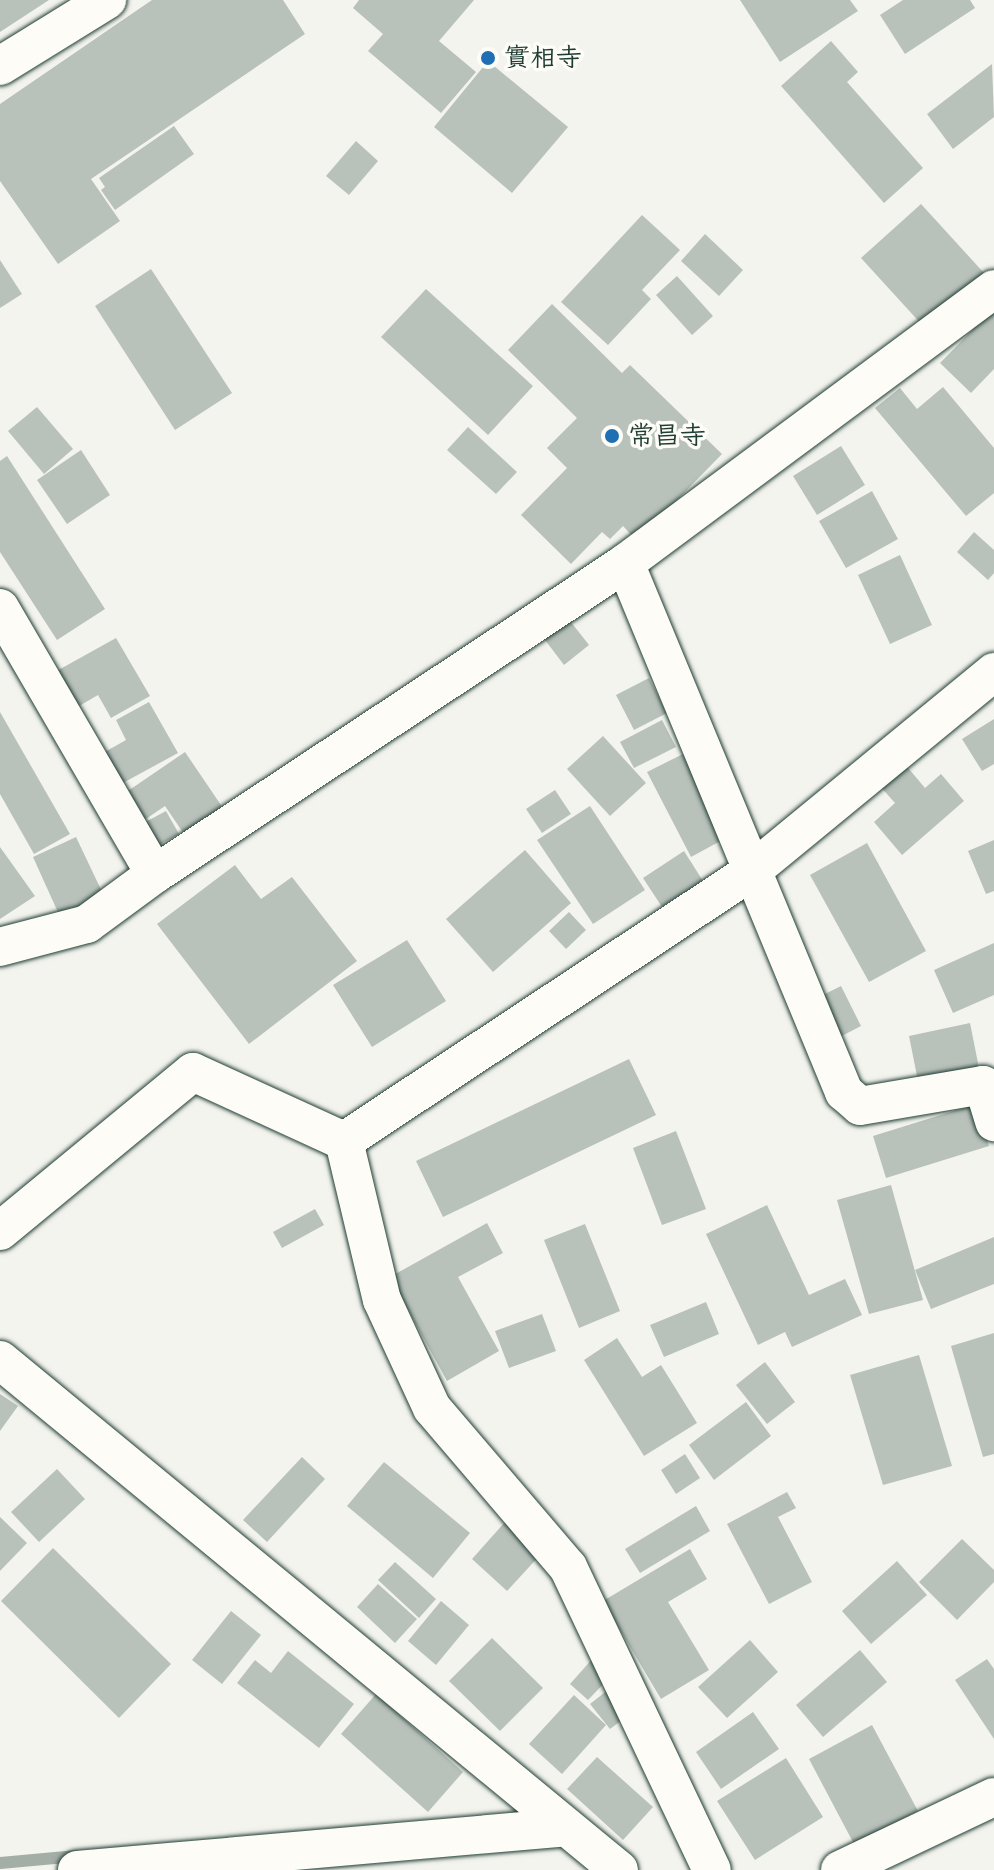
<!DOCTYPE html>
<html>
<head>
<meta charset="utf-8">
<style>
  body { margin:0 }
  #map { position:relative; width:994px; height:1870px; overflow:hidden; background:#f4f4ef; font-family:Itim,"Klee One",sans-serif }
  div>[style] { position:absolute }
  .stream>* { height:12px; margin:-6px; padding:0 6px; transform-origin:6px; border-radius:6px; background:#a3aea7 }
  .building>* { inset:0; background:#b9c1bb }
  .roads { filter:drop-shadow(0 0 2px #1f3d34) drop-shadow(0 0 2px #1f3d34) }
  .street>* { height:38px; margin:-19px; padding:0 19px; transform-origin:19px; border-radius:19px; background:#fdfcf7 }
  .dots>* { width:22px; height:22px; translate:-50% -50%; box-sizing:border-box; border:4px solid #fdfcf7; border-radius:50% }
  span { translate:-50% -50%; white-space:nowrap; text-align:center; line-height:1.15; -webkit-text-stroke:7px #fdfcf7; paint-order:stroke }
  .poi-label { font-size:26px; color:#1f3d34; font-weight:700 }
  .left { translate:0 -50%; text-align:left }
</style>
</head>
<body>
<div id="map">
  <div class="stream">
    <div style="left:0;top:1863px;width:77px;rotate:-5.2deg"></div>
  </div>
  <div class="building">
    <div style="clip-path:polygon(0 0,49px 0,0 32px)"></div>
    <div style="clip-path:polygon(152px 0,283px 0,305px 34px,91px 179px,120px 221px,58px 264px,0 181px,0 104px)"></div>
    <div style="clip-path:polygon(359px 0,474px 0,439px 41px,476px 72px,441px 113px,368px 51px,383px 34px,353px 8px)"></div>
    <div style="clip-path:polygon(740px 0,850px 0,858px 11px,780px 62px)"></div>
    <div style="clip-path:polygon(903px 0,970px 0,975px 8px,905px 54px,880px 15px)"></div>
    <div style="clip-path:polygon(831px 41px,858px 72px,847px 82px,923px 168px,884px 203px,781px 86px)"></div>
    <div style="clip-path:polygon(488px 61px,568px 127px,512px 193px,434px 127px)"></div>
    <div style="clip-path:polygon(992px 64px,994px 117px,953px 149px,927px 114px)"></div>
    <div style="clip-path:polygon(174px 126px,194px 154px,115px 210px,101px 190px,105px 187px,99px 178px)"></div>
    <div style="clip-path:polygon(356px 141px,378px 161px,349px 195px,326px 176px)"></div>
    <div style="clip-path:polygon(921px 204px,984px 273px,924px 327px,861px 258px)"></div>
    <div style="clip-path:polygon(642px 215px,680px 250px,642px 290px,651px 299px,608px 345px,561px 302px)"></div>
    <div style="clip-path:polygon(705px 234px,743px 270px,719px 296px,681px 261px)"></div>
    <div style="clip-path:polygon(0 260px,22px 294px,0 308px)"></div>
    <div style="clip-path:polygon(151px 269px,232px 393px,175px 430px,95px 306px)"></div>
    <div style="clip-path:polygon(677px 276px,713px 316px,692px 335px,656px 295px)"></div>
    <div style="clip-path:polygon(426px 289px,533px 386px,488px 435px,381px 337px)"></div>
    <div style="clip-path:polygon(552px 304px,622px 373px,630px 365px,722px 454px,637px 541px,623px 526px,610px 539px,602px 532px,571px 564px,521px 515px,567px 468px,547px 448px,577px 418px,508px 350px)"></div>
    <div style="clip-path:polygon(994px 308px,994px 369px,971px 393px,940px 363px)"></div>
    <div style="clip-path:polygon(943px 387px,994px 448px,994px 493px,966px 516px,875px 408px,900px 388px,917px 409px)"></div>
    <div style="clip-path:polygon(37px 407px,73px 449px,44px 474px,8px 431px)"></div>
    <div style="clip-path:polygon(468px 427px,517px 472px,496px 494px,447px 450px)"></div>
    <div style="clip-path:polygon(841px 446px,865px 485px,817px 515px,793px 476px)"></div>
    <div style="clip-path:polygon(81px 450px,110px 495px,67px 524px,37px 480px)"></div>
    <div style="clip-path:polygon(7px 456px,105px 609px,57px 640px,0 552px,0 461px)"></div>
    <div style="clip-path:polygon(872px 491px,898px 539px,846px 568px,819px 521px)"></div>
    <div style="clip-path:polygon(974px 532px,994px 550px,994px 573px,988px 580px,957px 552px)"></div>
    <div style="clip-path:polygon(900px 555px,932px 625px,890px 644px,858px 575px)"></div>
    <div style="clip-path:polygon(567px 617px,589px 645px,564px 665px,542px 636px)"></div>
    <div style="clip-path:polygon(116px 638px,150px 696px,111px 718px,98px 695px,74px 709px,53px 673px)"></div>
    <div style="clip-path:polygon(649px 678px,667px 713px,634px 730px,616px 695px)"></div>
    <div style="clip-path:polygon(149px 702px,178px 753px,121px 784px,103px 753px,126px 740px,116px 720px)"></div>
    <div style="clip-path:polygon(0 712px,70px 834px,34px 854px,0 794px)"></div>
    <div style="clip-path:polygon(994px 719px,994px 764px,982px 771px,962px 739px)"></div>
    <div style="clip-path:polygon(662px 720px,676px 747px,634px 768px,620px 742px)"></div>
    <div style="clip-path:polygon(603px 736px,646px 783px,610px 816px,567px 769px)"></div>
    <div style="clip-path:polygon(185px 752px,223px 808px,184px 834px,165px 806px,140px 823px,122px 795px)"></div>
    <div style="clip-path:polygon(683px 754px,726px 838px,691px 857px,647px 772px)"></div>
    <div style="clip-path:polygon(904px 763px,925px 788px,941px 774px,964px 801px,902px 855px,874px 822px,895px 803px,879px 785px)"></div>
    <div style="clip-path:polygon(555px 790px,571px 814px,542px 833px,526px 809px)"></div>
    <div style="clip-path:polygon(590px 806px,645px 890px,593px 924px,537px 840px)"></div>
    <div style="clip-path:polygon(166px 811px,179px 834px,153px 848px,140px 825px)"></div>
    <div style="clip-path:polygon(76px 837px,105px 898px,61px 919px,33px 857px)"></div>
    <div style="clip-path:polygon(994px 840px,994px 891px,986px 894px,968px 851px)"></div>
    <div style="clip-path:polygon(867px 843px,926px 951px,869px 982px,810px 875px)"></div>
    <div style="clip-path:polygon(0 847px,35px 896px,0 919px)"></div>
    <div style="clip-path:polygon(525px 850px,571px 903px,493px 972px,446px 919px)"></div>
    <div style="clip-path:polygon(684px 851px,703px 881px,662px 907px,643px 878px)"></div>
    <div style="clip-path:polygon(235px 865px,261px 899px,292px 877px,357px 961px,249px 1044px,157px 924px)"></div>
    <div style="clip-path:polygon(569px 912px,586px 930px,566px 949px,549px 931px)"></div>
    <div style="clip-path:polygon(407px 940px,446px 1001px,372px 1047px,333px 985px)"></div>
    <div style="clip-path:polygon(994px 943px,994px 995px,953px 1013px,934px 970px)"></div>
    <div style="clip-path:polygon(841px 986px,861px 1026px,838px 1038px,817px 998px)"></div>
    <div style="clip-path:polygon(970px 1023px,981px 1078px,920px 1091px,909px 1036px)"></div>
    <div style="clip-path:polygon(629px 1059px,656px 1115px,443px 1217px,416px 1161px)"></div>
    <div style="clip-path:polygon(976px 1104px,989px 1146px,886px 1178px,873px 1136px)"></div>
    <div style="clip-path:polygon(676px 1131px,706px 1209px,662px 1225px,633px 1148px)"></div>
    <div style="clip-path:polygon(891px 1185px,923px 1300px,869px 1314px,837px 1200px)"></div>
    <div style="clip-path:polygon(767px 1205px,809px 1295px,845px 1279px,862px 1315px,792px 1347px,785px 1332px,758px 1345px,706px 1234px)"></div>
    <div style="clip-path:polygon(315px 1209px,324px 1225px,282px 1248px,273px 1232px)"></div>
    <div style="clip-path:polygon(487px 1223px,503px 1253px,458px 1277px,499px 1351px,447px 1381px,390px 1277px)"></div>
    <div style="clip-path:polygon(585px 1224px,620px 1311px,579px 1328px,544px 1240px)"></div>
    <div style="clip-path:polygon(994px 1237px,994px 1284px,931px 1309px,915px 1270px)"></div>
    <div style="clip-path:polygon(706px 1302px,719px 1334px,664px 1357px,650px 1325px)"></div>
    <div style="clip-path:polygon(542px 1314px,556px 1351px,509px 1368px,495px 1331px)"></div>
    <div style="clip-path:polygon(994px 1333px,994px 1454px,983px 1457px,951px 1346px)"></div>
    <div style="clip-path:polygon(617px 1338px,642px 1377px,661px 1365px,697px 1423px,644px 1456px,584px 1360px)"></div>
    <div style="clip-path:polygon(919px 1355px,952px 1466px,883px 1485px,850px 1375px)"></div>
    <div style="clip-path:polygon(765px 1362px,795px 1402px,767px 1424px,736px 1385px)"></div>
    <div style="clip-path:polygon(0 1394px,18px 1406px,0 1431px)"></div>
    <div style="clip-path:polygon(746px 1402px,771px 1436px,714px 1480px,689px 1445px)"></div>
    <div style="clip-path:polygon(685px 1454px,700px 1478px,676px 1494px,661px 1470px)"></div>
    <div style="clip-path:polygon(302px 1457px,325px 1479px,267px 1542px,243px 1520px)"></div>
    <div style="clip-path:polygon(384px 1462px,470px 1533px,433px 1578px,347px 1506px)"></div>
    <div style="clip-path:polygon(57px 1469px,85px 1499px,39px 1542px,11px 1512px)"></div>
    <div style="clip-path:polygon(787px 1492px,796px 1508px,778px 1517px,812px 1582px,769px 1604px,727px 1524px)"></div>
    <div style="clip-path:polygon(696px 1506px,710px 1531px,640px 1573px,625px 1549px)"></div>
    <div style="clip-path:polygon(0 1517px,27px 1543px,0 1571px)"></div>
    <div style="clip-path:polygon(505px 1522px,541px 1554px,507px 1591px,472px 1559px)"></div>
    <div style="clip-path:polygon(962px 1539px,994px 1570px,994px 1582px,957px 1620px,919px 1582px)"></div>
    <div style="clip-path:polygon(53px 1548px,171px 1664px,119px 1718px,1px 1601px)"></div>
    <div style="clip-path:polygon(690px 1549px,707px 1579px,668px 1602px,709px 1670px,661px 1699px,603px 1601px)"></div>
    <div style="clip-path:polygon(897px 1561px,927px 1595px,871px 1644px,842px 1611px)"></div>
    <div style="clip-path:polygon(395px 1562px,436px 1599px,419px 1618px,378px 1580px)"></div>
    <div style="clip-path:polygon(378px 1584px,417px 1619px,395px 1643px,357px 1607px)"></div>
    <div style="clip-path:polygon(441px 1601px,469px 1625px,436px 1665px,408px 1641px)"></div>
    <div style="clip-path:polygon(231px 1611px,261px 1635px,222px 1684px,192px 1660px)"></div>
    <div style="clip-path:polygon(492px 1638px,543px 1688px,500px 1731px,449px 1681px)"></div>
    <div style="clip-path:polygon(750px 1640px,778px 1672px,727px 1718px,698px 1687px)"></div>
    <div style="clip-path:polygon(860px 1650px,887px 1682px,823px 1737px,796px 1705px)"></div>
    <div style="clip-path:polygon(288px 1651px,354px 1704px,319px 1748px,237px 1683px,255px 1660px,271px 1673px)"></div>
    <div style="clip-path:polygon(594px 1657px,613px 1674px,588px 1700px,570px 1684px)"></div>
    <div style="clip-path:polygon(987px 1659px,994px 1669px,994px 1739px,955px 1680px)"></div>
    <div style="clip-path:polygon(614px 1685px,634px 1711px,610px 1729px,590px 1704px)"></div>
    <div style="clip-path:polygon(376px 1694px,463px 1772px,428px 1812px,341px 1734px)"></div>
    <div style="clip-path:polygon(574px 1695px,606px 1725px,562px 1774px,529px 1744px)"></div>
    <div style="clip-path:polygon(753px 1712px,779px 1749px,721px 1789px,696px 1752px)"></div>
    <div style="clip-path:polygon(872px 1725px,918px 1811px,854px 1844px,809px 1759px)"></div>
    <div style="clip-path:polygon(597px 1757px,653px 1807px,623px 1840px,567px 1789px)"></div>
    <div style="clip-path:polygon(786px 1758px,823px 1817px,755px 1860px,717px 1801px)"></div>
  </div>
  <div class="roads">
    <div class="street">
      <div style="left:0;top:66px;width:126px;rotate:-31.7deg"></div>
      <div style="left:625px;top:563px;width:573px;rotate:67.51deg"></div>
      <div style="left:844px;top:1092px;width:21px;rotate:41deg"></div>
      <div style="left:860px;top:1106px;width:125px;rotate:-9.7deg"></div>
      <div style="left:983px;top:1085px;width:39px;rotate:73deg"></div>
      <div style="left:0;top:608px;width:308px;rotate:59.8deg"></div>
      <div style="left:155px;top:874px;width:84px;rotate:143.7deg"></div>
      <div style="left:87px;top:924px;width:90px;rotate:165.2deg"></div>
      <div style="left:155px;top:874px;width:562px;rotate:-33.46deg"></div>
      <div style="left:624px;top:564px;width:461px;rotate:-36.6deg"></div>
      <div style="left:344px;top:1141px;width:163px;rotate:76.6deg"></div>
      <div style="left:382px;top:1300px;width:119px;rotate:65.2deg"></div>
      <div style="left:432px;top:1408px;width:209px;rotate:49.5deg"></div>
      <div style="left:568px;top:1567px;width:335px;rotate:64.6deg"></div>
      <div style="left:0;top:1231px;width:250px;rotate:-39.5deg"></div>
      <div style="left:193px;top:1072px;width:166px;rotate:24.6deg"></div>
      <div style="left:344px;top:1141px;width:491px;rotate:-33.5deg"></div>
      <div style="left:753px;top:870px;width:312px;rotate:-39.4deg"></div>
      <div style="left:0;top:1360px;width:802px;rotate:39.49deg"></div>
      <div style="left:77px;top:1870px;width:491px;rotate:-5deg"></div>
      <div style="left:840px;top:1870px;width:170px;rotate:-25.4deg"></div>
    </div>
  </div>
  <div class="dots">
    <div style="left:488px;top:58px;background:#1f6fb2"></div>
    <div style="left:612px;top:436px;background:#1f6fb2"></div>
  </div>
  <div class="poi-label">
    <span class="left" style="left:504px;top:58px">實相寺</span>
    <span class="left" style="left:628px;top:436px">常昌寺</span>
  </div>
</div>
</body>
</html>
